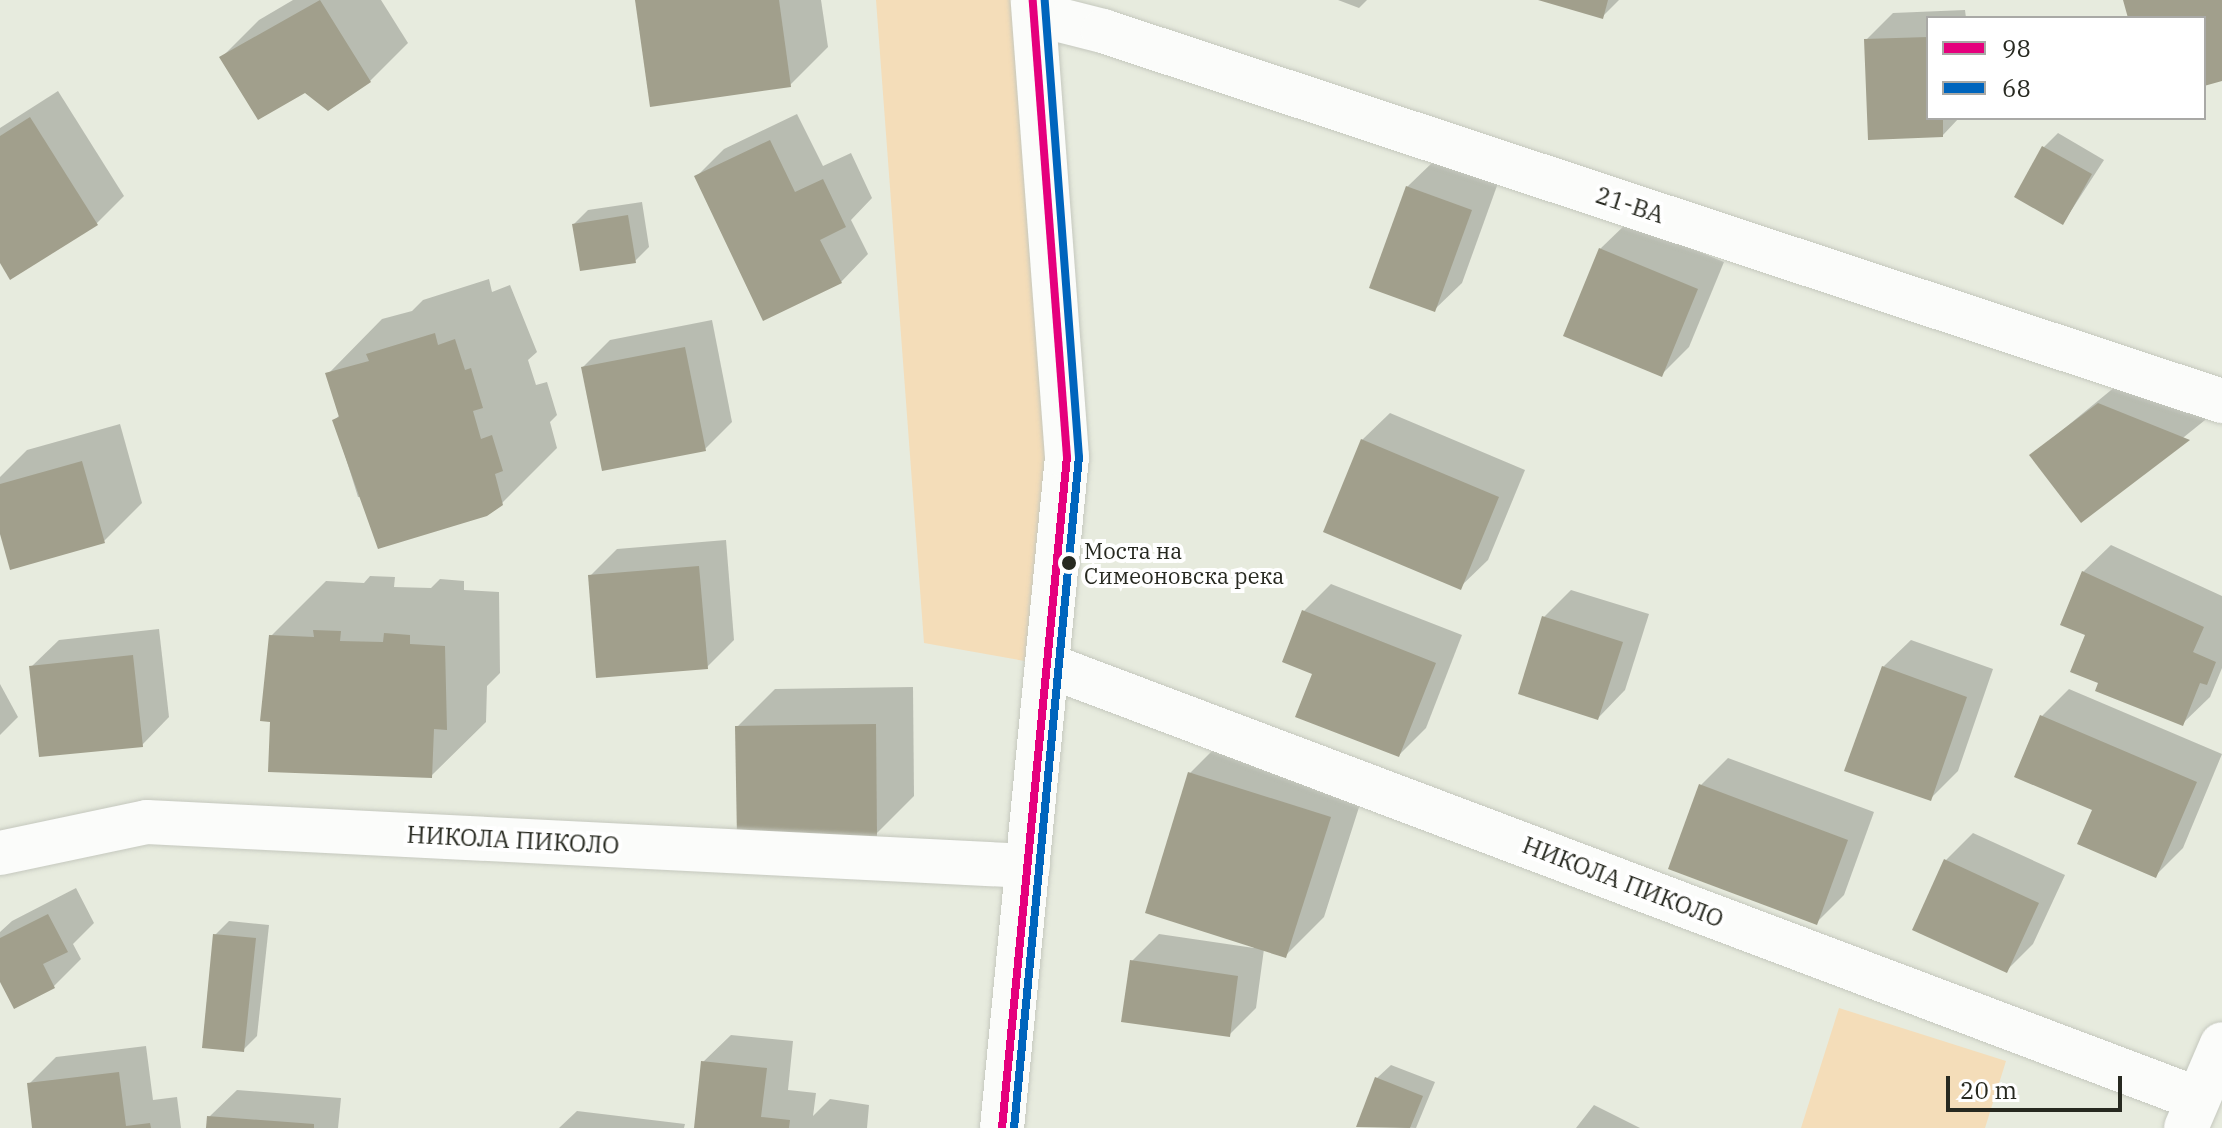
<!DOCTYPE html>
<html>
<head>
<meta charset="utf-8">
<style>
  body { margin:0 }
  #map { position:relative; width:2222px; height:1128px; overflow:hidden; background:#e7ebde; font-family:"IBM Plex Serif",serif }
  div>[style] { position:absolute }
  .green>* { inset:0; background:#f4ddb9 }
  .shadow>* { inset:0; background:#0003 }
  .building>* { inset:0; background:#a19f8c }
  .roads { filter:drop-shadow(0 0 2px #c5c8be) drop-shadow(0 0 2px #c5c8be) }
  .minor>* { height:44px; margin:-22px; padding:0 22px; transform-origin:22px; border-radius:22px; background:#fbfcfa }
  .tertiary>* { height:44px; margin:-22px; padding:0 22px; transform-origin:22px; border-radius:22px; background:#fbfcfa }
  .bus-1>* { height:8px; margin:-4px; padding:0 4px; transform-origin:4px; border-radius:4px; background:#e5007d }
  .bus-2>* { height:8px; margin:-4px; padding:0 4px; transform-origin:4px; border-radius:4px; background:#0065bd }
  .dots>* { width:22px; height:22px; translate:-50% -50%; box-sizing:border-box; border:4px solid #fff; border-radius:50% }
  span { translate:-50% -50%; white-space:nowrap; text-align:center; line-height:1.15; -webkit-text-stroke:8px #fff; paint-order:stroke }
  .bus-label { font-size:22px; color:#272920 }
  .left { translate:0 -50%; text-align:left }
  .street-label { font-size:24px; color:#272920 }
  .legend { position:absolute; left:1926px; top:16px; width:280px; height:104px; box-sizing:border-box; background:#fff; border:2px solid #a9a9a6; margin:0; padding:10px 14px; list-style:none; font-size:24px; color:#272920 }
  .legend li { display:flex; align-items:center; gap:16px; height:40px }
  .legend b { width:40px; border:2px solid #a9a9a6 }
  .scale { position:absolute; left:1946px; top:1076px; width:176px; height:36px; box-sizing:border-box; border:4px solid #272920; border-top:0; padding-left:10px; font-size:24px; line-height:28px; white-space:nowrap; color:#272920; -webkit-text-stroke:6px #fff; paint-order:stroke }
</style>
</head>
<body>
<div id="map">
  <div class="green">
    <div style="clip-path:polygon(876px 0,1033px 0,1067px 457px,1047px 665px,924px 643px)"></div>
    <div style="clip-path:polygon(1839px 1008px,2006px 1061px,1985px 1128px,1801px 1128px)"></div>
  </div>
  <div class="shadow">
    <div style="clip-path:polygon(293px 0,381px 0,408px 43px,370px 81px,306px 90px,221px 58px,259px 20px)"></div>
    <div style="clip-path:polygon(637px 0,821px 0,828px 47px,790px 85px)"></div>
    <div style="clip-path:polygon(1338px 0,1367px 0,1359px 8px)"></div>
    <div style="clip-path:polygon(1542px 0,1619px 0,1602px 17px)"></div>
    <div style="clip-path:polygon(1965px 10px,1966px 18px,1928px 18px,1928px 118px,1959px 118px,1943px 135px,1870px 138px,1866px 40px,1893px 13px)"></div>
    <div style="clip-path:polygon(58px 91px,124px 196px,97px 223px,0 259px,0 128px)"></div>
    <div style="clip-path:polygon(797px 114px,823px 166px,851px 153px,872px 198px,851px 220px,868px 254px,841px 282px,696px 177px,724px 149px)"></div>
    <div style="clip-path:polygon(2058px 133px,2104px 160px,2063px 223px,2044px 147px)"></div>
    <div style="clip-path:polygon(1435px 160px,1498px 183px,1462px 283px,1434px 310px,1407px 187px)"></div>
    <div style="clip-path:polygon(642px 202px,649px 247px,635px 261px,574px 224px,588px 210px)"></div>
    <div style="clip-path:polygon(1628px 222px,1724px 262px,1689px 347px,1662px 374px,1600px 249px)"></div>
    <div style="clip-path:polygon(489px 279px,492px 292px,510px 285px,537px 352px,528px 360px,536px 385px,547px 382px,557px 415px,550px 422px,557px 448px,502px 503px,358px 497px,334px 420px,340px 415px,328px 374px,382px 319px,412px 311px,423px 300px)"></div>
    <div style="clip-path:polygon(712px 320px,732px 422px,705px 449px,583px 367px,610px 340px)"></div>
    <div style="clip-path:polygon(2127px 377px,2215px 412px,2081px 520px,2032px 455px)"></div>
    <div style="clip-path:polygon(1390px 413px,1525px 470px,1488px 560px,1460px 587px,1362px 440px)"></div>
    <div style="clip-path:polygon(120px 424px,142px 503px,104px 541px,0 526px,0 477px,27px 450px)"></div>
    <div style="clip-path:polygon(726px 540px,734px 640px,707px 667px,590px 576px,617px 549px)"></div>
    <div style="clip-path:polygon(2111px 545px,2222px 596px,2222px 668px,2210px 697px,2182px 724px,2101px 682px,2087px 634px,2083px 572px)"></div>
    <div style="clip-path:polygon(370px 576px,395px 577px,394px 587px,431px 588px,440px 579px,464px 581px,464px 590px,499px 592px,500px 673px,487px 686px,486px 722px,431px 776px,271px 636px,326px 581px,364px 583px)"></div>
    <div style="clip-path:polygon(1331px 584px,1462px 635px,1426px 728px,1399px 755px,1314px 673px,1304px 611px)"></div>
    <div style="clip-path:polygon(1571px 590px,1649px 614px,1625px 690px,1598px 718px,1544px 617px)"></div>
    <div style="clip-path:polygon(159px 629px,169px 717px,142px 745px,31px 667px,59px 640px)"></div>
    <div style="clip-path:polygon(1911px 640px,1993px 669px,1958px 771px,1930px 799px,1883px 667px)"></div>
    <div style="clip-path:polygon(0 684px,18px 717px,0 735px)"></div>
    <div style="clip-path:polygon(913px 687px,914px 796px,876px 834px,737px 727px,775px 689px)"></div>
    <div style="clip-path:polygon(2069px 689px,2222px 754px,2183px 848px,2155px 876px,2095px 809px,2042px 716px)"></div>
    <div style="clip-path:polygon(1228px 735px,1368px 779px,1324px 917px,1286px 955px,1264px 949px,1256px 1008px,1229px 1035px,1132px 961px,1159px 934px,1254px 948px,1190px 773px)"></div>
    <div style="clip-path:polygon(1728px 758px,1874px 812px,1844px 895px,1817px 922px,1701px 785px)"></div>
    <div style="clip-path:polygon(1973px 833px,2065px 875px,2033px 944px,2006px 971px,1946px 860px)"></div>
    <div style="clip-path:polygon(76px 888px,94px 923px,73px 944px,81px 959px,54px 986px,14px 1006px,0 978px,0 932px,12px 921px)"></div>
    <div style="clip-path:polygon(229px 921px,269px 925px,257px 1036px,243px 1050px,215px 935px)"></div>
    <div style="clip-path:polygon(731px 1035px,793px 1041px,788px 1090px,816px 1093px,813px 1116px,830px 1099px,869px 1105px,867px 1128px,696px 1128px,703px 1062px)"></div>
    <div style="clip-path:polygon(146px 1046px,153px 1100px,177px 1097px,181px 1128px,34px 1128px,29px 1084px,56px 1057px)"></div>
    <div style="clip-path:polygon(1391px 1065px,1435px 1082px,1416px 1128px,1358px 1125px,1377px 1078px)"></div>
    <div style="clip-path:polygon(237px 1090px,341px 1098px,338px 1128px,208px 1128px,209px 1117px)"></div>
    <div style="clip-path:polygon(1594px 1105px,1640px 1128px,1576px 1128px)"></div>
    <div style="clip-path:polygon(577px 1111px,685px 1124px,684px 1128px,559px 1128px)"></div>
  </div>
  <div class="building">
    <div style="clip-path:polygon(320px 0,371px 82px,328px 111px,305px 93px,258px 120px,219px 57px)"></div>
    <div style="clip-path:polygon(635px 0,779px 0,791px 87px,650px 107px)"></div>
    <div style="clip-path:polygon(1538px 0,1608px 0,1603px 19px)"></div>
    <div style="clip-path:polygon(2123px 0,2222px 0,2222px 81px,2204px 86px,2204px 18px,2128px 18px)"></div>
    <div style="clip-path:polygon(1928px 37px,1928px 118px,1943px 118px,1943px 137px,1868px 140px,1864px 39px)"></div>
    <div style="clip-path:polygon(30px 117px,98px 225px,10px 280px,0 263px,0 136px)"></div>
    <div style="clip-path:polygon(770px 140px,795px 192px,823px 179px,846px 227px,820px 240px,842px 283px,763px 321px,694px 176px)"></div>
    <div style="clip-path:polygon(2042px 146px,2092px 174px,2063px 225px,2014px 197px)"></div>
    <div style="clip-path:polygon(1406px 186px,1472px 210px,1435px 312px,1369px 288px)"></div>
    <div style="clip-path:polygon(628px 215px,636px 263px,580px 271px,572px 224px)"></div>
    <div style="clip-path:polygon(1599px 248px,1698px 289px,1662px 377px,1563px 336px)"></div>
    <div style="clip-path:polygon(435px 333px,438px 345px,455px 339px,465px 370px,471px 368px,483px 408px,473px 411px,481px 439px,492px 435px,503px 471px,495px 474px,503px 505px,487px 516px,378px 549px,332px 420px,339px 417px,325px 373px,369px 361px,366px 354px)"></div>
    <div style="clip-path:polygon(685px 347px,706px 451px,602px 471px,581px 367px)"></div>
    <div style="clip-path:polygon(2098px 403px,2190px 440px,2081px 523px,2029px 455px)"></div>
    <div style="clip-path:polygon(1361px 439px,1499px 497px,1461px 590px,1323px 532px)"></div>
    <div style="clip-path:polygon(82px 461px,105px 543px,10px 570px,0 534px,0 484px)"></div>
    <div style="clip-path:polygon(699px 566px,708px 669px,596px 678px,588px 575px)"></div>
    <div style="clip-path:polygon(2082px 571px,2204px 627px,2193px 652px,2216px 662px,2207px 685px,2200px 683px,2183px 726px,2095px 691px,2098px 683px,2070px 672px,2085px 635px,2060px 625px)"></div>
    <div style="clip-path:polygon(1302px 610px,1436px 663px,1399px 757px,1295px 717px,1312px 674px,1282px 662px)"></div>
    <div style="clip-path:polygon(1542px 616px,1623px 642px,1598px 720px,1518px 694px)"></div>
    <div style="clip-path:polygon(313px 630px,341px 631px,340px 641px,383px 642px,384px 633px,410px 635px,410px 644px,445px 646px,447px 730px,434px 729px,432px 778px,268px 772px,270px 722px,260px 721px,269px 635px,314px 637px)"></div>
    <div style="clip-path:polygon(133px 655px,143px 747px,39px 757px,29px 666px)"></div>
    <div style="clip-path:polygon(1882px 666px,1967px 697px,1931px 801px,1844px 771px)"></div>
    <div style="clip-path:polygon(2040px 715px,2197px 782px,2156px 878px,2077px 844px,2092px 810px,2014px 777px)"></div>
    <div style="clip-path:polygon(876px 724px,877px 836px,737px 838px,735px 726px)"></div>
    <div style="clip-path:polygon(1188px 772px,1331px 817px,1286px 958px,1145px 913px)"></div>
    <div style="clip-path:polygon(1699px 784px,1848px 840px,1817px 925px,1668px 869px)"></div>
    <div style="clip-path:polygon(1944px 859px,2039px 903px,2007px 973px,1912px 930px)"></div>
    <div style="clip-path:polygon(48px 914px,68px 952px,43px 964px,55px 988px,14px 1009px,0 982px,0 938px)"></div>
    <div style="clip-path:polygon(213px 934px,256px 938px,244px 1052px,202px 1048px)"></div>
    <div style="clip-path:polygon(1130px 960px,1238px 976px,1230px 1037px,1121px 1022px)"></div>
    <div style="clip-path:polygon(701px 1061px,767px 1068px,761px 1117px,790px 1120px,789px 1128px,694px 1128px)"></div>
    <div style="clip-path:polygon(119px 1072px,126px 1126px,150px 1123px,151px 1128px,32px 1128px,27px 1083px)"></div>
    <div style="clip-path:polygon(1375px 1077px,1423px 1096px,1410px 1128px,1356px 1127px)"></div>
    <div style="clip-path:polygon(207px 1116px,314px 1124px,314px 1128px,206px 1128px)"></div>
  </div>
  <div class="roads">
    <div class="minor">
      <div style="left:1036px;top:14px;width:69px;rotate:14.2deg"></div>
      <div style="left:1103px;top:31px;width:1179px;rotate:18.3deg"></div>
      <div style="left:1047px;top:665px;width:1230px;rotate:20.66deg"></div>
      <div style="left:0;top:853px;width:150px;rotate:-11.9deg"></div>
      <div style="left:147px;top:822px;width:882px;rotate:2.86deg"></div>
    </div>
    <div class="tertiary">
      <div style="left:1002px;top:1128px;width:674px;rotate:-84.47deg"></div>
      <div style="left:1067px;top:457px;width:458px;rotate:-94.3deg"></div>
      <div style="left:2186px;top:1128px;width:91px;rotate:-66.8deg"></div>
    </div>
  </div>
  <div class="bus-1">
    <div style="left:1002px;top:1128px;width:674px;rotate:-84.47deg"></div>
    <div style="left:1067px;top:457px;width:458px;rotate:-94.3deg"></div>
  </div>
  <div class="bus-2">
    <div style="left:1014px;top:1128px;width:674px;rotate:-84.47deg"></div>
    <div style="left:1079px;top:457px;width:458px;rotate:-94.3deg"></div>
  </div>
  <div class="dots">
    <div style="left:1069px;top:563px;background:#272920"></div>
  </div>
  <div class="bus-label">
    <span class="left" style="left:1084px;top:563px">Моста на<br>Симеоновска река</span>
  </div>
  <div class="street-label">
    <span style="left:1630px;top:205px;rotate:18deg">21-ВА</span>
    <span style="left:513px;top:840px;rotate:3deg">НИКОЛА ПИКОЛО</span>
    <span style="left:1623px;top:882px;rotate:21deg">НИКОЛА ПИКОЛО</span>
  </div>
  <ul class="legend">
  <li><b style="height:10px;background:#e5007d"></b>98</li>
  <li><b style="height:10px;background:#0065bd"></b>68</li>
  </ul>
  <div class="scale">20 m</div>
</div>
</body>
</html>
